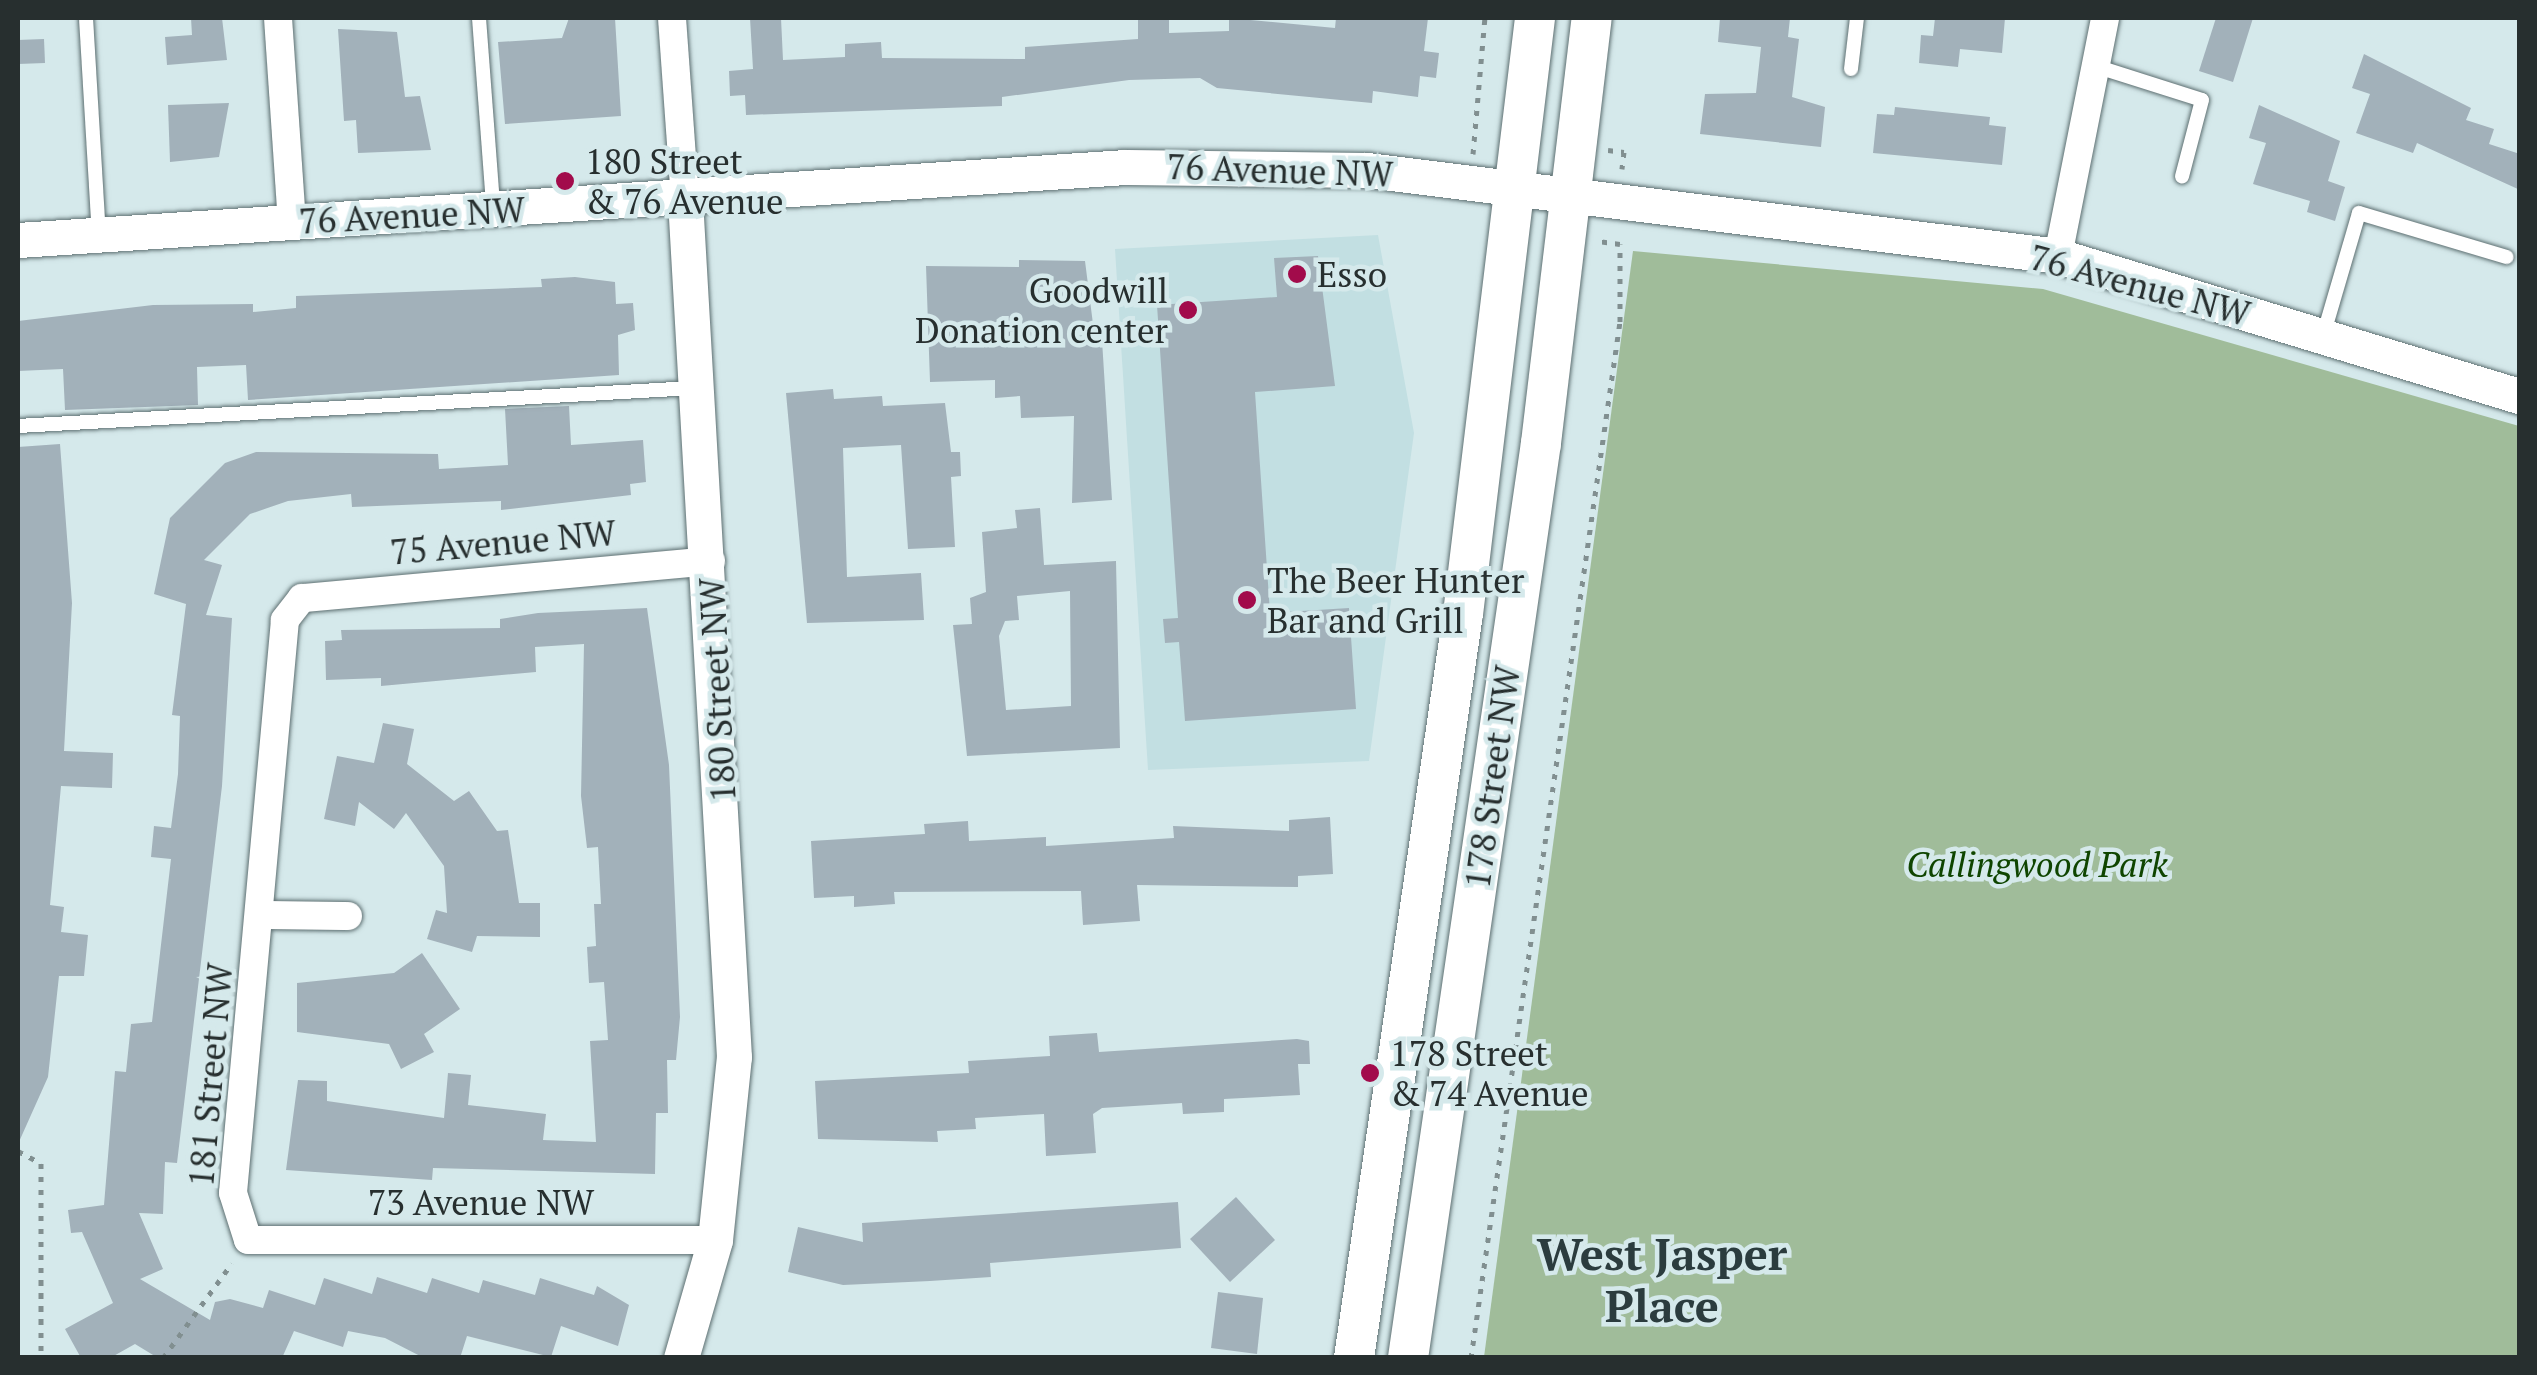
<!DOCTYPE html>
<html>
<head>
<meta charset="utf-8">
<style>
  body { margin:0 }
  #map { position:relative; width:2537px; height:1375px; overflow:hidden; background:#d5e9eb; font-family:"PT Serif",serif }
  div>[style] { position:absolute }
  .built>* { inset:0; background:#c2dfe2 }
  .green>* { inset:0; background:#a0bc9a }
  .building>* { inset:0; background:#a2b1ba }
  .path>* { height:5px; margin-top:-2.5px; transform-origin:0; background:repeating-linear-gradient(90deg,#818f90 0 5px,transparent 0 13px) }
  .roads { filter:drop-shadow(0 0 2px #5d6f71) drop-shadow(0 0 2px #5d6f71) }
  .service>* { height:14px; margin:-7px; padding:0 7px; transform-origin:7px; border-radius:7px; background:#fff }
  .minor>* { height:28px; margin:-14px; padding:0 14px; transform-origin:14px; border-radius:14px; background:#fff }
  .tertiary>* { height:35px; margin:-17.5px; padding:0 17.5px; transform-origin:17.5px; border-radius:17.5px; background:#fff }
  .secondary>* { height:40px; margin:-20px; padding:0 20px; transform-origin:20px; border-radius:20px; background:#fff }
  .dots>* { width:28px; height:28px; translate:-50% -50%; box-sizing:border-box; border:5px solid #d5e9eb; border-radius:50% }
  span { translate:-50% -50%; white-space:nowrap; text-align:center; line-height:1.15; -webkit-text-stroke:9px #d5e9eb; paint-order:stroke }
  .poi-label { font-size:35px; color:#272f2f }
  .left { translate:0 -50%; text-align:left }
  .right { translate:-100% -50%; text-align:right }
  .street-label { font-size:35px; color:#272f2f }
  .park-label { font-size:35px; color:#0f4500; font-style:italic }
  .district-label { font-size:45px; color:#2b3c3e; font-weight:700 }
  .frame { position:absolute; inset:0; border:20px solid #272f2f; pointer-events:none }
</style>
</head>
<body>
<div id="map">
  <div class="built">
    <div style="clip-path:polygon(1378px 235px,1414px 433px,1369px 761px,1148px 770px,1115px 249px)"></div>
  </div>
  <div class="green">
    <div style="clip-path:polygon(1633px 251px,2043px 289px,2519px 426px,2519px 1357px,1484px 1357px)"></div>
  </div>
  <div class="building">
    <div style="clip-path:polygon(191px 18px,222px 18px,227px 60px,167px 65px,165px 37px,192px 35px)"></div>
    <div style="clip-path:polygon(569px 18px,615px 18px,621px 116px,505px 124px,498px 42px,562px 38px)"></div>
    <div style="clip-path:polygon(750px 18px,781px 18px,783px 60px,845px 57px,845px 44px,881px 42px,882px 58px,1025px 59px,1025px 47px,1138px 39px,1138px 18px,1169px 18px,1169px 33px,1229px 31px,1229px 18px,1335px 28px,1336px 18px,1428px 18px,1424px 51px,1439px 53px,1436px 78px,1420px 76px,1418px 97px,1373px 91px,1372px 103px,1217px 88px,1200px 78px,1129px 80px,1002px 97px,1002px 106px,746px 115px,745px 95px,730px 96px,729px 71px,753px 69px)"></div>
    <div style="clip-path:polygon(1720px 18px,1790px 18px,1788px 37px,1799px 39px,1792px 97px,1825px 107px,1821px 147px,1700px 134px,1705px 94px,1756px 93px,1761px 47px,1718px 42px)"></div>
    <div style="clip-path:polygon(1935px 18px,2005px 18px,2002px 53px,1960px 49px,1958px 67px,1919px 63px,1921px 35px,1933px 36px)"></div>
    <div style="clip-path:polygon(2216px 18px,2253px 18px,2233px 82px,2199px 71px)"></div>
    <div style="clip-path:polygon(338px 29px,397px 32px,405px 97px,420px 96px,431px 150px,358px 153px,356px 120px,344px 121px)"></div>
    <div style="clip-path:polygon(44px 39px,45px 63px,18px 64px,18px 40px)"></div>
    <div style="clip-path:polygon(2364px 54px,2471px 108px,2466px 120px,2494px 129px,2489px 144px,2520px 154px,2520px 190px,2417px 143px,2413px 153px,2356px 133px,2370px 94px,2352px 88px)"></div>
    <div style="clip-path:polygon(229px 103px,219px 157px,170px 162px,168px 105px)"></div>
    <div style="clip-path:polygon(2259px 105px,2340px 141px,2328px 181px,2345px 187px,2335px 221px,2307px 212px,2310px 201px,2253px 184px,2266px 143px,2249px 138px)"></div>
    <div style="clip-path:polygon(1895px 107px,1990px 117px,1989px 125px,2006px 127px,2002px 165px,1873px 153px,1877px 114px,1894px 115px)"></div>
    <div style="clip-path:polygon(1318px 256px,1335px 386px,1255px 392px,1270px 613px,1349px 608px,1356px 709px,1185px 721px,1179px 642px,1165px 643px,1163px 619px,1178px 618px,1157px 305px,1277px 297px,1274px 258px)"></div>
    <div style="clip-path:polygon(1019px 260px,1085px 261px,1093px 324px,1101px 324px,1112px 500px,1072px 503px,1074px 416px,1021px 418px,1020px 396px,995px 398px,995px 380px,930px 382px,926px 266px,1019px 267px)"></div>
    <div style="clip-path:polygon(575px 277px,615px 282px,616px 304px,633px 303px,635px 330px,618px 335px,619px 375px,248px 400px,246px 365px,197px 367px,198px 405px,65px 410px,63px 369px,18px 371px,18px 321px,153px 305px,253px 304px,253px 312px,296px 308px,296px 296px,542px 287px,541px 279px)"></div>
    <div style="clip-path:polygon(833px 389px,834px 399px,882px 396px,883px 406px,945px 403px,951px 452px,960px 452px,961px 476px,951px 477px,955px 547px,908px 549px,901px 445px,843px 448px,847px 577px,921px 573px,924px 620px,807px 623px,786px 393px)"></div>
    <div style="clip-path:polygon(569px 406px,571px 445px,643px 440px,646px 482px,630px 484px,631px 495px,501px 510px,501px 501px,352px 507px,351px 494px,288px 501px,250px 514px,204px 560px,222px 565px,206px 615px,232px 618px,222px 786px,177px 1163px,165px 1162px,163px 1214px,139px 1213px,163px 1269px,140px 1279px,210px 1320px,215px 1302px,230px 1299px,263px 1308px,269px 1290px,315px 1305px,324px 1278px,372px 1294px,377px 1277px,427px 1293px,432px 1278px,479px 1293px,483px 1280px,535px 1295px,540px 1278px,594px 1295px,597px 1286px,629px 1305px,618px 1346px,561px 1326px,551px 1357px,467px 1336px,460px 1358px,424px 1358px,385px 1338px,348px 1331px,343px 1347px,294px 1331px,282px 1358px,158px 1358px,135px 1344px,110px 1358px,81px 1358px,65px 1329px,113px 1303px,82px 1232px,71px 1233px,68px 1210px,104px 1205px,115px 1071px,126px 1072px,131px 1024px,152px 1022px,171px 859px,151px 857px,154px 826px,171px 828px,178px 774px,180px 716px,172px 715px,186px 604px,154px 594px,170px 518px,225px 463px,256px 452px,438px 454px,439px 469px,508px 465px,505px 409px)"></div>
    <div style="clip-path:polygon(60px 444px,72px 603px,64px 751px,113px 753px,112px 788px,61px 786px,50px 905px,64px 907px,61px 932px,88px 935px,84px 976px,59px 976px,48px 1077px,18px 1144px,18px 447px)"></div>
    <div style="clip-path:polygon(evenodd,1040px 508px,1044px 565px,1116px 561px,1120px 748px,967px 756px,953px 625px,972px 624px,970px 598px,986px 592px,982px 532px,1017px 528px,1015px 510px,1040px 508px,1070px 591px,1071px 706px,1006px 710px,999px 636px,1005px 621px,1019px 620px,1017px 596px,1070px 591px)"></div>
    <div style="clip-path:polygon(647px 608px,669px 765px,680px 1017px,676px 1060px,667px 1060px,668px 1113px,656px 1113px,655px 1174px,433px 1168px,432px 1180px,286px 1170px,298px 1080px,327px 1081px,327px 1101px,444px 1118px,448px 1073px,471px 1075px,468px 1105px,546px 1114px,543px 1140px,596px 1142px,590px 1041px,608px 1040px,604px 982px,589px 983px,587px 947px,596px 946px,594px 904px,601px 904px,598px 847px,587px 848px,581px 796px,584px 644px,535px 647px,536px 672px,381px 686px,381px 678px,326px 680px,325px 641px,342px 640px,341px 630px,500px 628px,500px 619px,538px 613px)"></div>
    <div style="clip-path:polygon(383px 723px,414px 729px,407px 764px,454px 801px,469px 791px,497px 831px,508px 830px,519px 903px,540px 903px,540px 937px,477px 936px,472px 952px,427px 939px,436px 910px,447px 913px,444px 866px,406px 813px,394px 829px,359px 802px,355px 826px,324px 819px,337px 756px,374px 763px)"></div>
    <div style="clip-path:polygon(1330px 817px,1333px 874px,1298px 876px,1298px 887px,1137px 885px,1140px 921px,1083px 925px,1081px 891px,894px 892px,895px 904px,854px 907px,854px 896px,814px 898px,811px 841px,925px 834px,924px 824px,968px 821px,969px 841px,1046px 837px,1046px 846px,1174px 838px,1173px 826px,1289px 831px,1289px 820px)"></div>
    <div style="clip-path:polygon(422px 953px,460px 1009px,424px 1034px,434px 1052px,401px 1069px,389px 1044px,297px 1032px,297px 983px,394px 973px)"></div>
    <div style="clip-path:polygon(1097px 1033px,1099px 1052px,1297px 1039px,1309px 1041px,1310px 1064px,1298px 1064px,1300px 1095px,1224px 1099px,1224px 1112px,1183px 1114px,1182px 1103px,1102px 1108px,1093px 1114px,1096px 1153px,1046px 1156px,1044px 1114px,975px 1118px,976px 1129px,937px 1131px,938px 1142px,818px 1139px,815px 1081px,969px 1073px,968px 1061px,1050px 1056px,1049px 1036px)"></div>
    <div style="clip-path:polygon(1236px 1197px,1275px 1240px,1230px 1282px,1190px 1239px)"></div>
    <div style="clip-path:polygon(1178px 1202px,1181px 1248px,990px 1263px,991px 1277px,930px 1281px,843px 1285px,788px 1272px,798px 1227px,863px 1242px,862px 1223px)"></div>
    <div style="clip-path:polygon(1218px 1292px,1263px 1298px,1257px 1354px,1211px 1348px)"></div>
  </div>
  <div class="path">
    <div style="left:1608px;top:150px;width:16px;rotate:7deg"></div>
    <div style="left:1624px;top:152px;width:17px;rotate:97deg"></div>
    <div style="left:1473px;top:154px;width:137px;rotate:-85deg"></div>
    <div style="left:18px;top:1151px;width:26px;rotate:28deg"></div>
    <div style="left:41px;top:1163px;width:195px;rotate:90deg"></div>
    <div style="left:163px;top:1358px;width:117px;rotate:-54deg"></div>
    <div style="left:1471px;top:1358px;width:1047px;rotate:-81.82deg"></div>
    <div style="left:1620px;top:322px;width:78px;rotate:-90deg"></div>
    <div style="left:1620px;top:244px;width:22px;rotate:-172deg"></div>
  </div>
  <div class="roads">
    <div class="service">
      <div style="left:86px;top:18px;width:216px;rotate:86.6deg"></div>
      <div style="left:479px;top:18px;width:189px;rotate:85.7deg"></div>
      <div style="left:2095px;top:66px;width:112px;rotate:17.6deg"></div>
      <div style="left:2202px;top:100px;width:79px;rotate:104.7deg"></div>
      <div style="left:1851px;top:69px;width:51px;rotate:-83.3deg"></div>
      <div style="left:2323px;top:336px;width:128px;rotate:-73.7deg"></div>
      <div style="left:2359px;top:213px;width:154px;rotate:16.6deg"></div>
      <div style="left:18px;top:426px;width:676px;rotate:-3.22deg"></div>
    </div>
    <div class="minor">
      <div style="left:278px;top:18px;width:204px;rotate:86.1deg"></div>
      <div style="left:672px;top:18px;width:181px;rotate:85.9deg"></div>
      <div style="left:2058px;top:256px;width:243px;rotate:-78.8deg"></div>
      <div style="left:711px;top:561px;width:411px;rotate:174.8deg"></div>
      <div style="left:302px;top:598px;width:28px;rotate:128deg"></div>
      <div style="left:285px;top:620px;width:575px;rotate:95.19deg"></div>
      <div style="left:233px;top:1193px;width:49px;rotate:72.3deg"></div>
      <div style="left:248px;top:1240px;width:467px"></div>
      <div style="left:262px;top:915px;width:86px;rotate:0.7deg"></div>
    </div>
    <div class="tertiary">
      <div style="left:18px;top:240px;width:1110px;rotate:-3.77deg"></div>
      <div style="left:1126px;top:167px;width:241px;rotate:0.7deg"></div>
      <div style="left:1367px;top:170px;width:696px;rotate:7.09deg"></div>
      <div style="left:2058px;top:256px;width:483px;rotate:16.9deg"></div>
      <div style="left:681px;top:1358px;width:123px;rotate:-73.9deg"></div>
      <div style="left:715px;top:1240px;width:184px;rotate:-84.1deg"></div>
      <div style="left:734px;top:1057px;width:859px;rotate:-93.27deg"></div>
    </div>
    <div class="secondary">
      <div style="left:1354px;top:1358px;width:752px;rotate:-81.67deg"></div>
      <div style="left:1463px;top:614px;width:600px;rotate:-83.11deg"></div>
      <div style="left:1408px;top:1358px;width:925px;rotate:-81.73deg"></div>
      <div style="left:1541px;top:443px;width:428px;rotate:-83.2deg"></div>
    </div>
  </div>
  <div class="dots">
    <div style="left:565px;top:181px;background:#a20b4b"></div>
    <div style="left:1297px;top:274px;background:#a20b4b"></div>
    <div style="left:1188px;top:310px;background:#a20b4b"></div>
    <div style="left:1247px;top:600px;background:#a20b4b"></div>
    <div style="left:1370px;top:1073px;background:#a20b4b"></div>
  </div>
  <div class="poi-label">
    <span class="left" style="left:585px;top:181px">180 Street<br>&amp; 76 Avenue</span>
    <span class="left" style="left:1317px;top:274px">Esso</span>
    <span class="right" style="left:1168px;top:310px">Goodwill<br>Donation center</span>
    <span class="left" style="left:1267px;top:600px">The Beer Hunter<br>Bar and Grill</span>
    <span class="left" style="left:1390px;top:1073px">178 Street<br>&amp; 74 Avenue</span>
  </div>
  <div class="street-label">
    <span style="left:1280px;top:170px;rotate:2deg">76 Avenue NW</span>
    <span style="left:412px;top:215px;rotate:-3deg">76 Avenue NW</span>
    <span style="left:2140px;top:285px;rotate:15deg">76 Avenue NW</span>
    <span style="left:503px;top:542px;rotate:-5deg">75 Avenue NW</span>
    <span style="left:717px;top:690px;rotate:-93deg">180 Street NW</span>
    <span style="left:1492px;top:777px;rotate:-82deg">178 Street NW</span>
    <span style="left:210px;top:1075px;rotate:-85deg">181 Street NW</span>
    <span style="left:481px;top:1202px">73 Avenue NW</span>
  </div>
  <div class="park-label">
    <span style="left:2037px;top:864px">Callingwood Park</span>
  </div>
  <div class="district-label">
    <span style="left:1662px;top:1280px">West Jasper<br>Place</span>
  </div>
  <div class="frame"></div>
</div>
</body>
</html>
